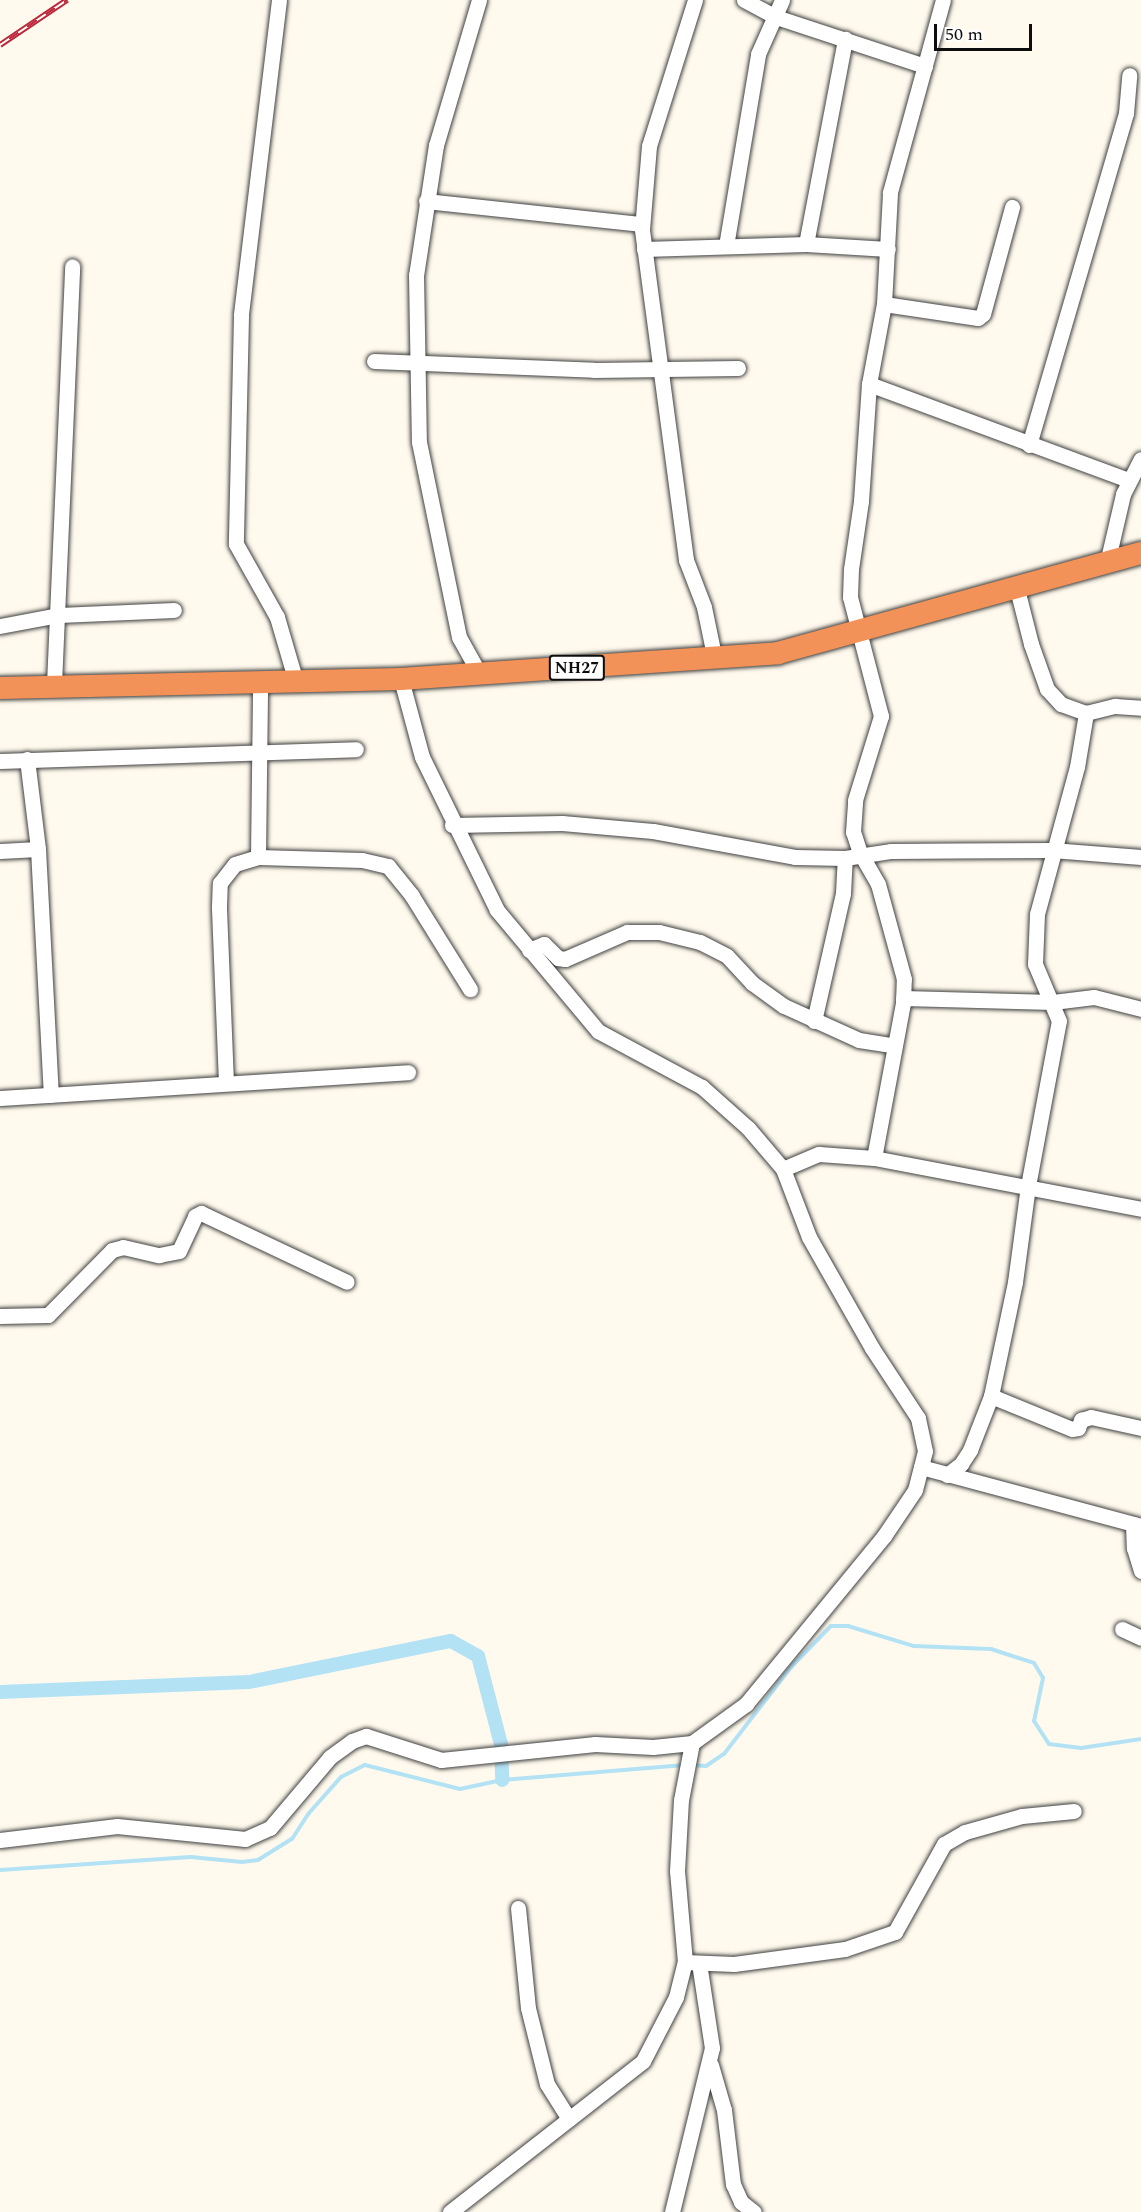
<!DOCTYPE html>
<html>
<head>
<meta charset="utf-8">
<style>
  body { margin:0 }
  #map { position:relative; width:1141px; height:2212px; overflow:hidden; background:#fffaed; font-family:Spectral,serif }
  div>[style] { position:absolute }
  .stream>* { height:4px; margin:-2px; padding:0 2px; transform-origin:2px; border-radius:2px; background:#b3e2f5 }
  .canal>* { height:14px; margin:-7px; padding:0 7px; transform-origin:7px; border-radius:7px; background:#b3e2f5 }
  .roads { filter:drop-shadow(0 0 2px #404040) drop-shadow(0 0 2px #404040) }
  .minor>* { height:15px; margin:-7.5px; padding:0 7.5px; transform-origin:7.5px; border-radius:7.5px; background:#fff }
  .highway>* { height:22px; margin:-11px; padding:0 11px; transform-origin:11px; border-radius:11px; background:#f39258 }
  .rail>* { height:6px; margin-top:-3px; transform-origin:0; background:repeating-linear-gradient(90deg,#fff 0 11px,#bc273a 0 22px); box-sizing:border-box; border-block:2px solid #bc273a }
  span { translate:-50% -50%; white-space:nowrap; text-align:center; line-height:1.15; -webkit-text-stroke:6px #fff; paint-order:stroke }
  .shield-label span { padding:2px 4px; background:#fff; border:2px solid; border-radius:4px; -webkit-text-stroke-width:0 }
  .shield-label { font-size:16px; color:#0d0d0d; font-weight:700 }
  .scale { position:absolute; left:934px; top:24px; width:98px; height:27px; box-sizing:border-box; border:3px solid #0d0d0d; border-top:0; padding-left:8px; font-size:18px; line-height:21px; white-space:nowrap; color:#0d0d0d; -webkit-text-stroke:4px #fff; paint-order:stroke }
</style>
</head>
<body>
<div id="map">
  <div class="stream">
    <div style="left:691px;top:1765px;width:15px;rotate:4deg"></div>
    <div style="left:706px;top:1766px;width:22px;rotate:-34deg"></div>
    <div style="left:724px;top:1754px;width:110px;rotate:-52.4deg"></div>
    <div style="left:791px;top:1667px;width:57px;rotate:-45.7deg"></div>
    <div style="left:831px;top:1626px;width:17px"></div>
    <div style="left:848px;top:1626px;width:69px;rotate:16.9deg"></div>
    <div style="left:914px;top:1646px;width:77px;rotate:2.2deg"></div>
    <div style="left:991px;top:1649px;width:45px;rotate:18deg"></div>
    <div style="left:1034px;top:1663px;width:17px;rotate:59deg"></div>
    <div style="left:1043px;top:1678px;width:44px;rotate:101.8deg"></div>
    <div style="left:1034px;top:1721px;width:27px;rotate:57deg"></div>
    <div style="left:1049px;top:1744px;width:32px;rotate:7deg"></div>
    <div style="left:1081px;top:1748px;width:61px;rotate:-8.5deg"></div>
    <div style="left:0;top:1870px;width:191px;rotate:-3.9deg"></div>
    <div style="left:191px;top:1857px;width:51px;rotate:5.6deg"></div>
    <div style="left:242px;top:1862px;width:16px;rotate:-7deg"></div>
    <div style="left:258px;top:1860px;width:40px;rotate:-32deg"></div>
    <div style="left:292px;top:1839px;width:31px;rotate:-57deg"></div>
    <div style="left:309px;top:1813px;width:48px;rotate:-48.4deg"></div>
    <div style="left:341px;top:1777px;width:27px;rotate:-27deg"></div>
    <div style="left:365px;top:1765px;width:98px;rotate:14.2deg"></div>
    <div style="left:460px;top:1789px;width:43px;rotate:-12.1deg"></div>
    <div style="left:502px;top:1780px;width:183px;rotate:-4.7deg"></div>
  </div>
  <div class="canal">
    <div style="left:0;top:1692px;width:249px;rotate:-2.3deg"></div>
    <div style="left:249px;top:1682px;width:206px;rotate:-11.5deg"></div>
    <div style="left:451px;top:1641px;width:31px;rotate:29deg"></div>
    <div style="left:478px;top:1656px;width:91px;rotate:75.4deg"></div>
    <div style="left:501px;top:1744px;width:36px;rotate:88deg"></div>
  </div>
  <div class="roads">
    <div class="minor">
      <div style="left:279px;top:0;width:318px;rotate:96.9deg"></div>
      <div style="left:241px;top:316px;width:228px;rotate:91.3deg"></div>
      <div style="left:236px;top:544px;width:84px;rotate:60.7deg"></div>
      <div style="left:277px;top:617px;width:68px;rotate:73.7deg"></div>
      <div style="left:479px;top:0;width:151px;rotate:106.5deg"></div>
      <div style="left:436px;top:145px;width:132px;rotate:98.7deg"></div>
      <div style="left:416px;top:275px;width:167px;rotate:89deg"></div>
      <div style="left:419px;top:442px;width:199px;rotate:78.4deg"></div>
      <div style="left:459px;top:637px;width:41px;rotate:60.9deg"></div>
      <div style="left:695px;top:0;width:153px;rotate:107.5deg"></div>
      <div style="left:649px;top:146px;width:84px;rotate:94.8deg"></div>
      <div style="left:642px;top:230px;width:333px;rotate:82.4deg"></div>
      <div style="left:686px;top:560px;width:50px;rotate:69deg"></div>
      <div style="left:704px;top:607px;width:54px;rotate:78.3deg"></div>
      <div style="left:744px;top:0;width:36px;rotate:28deg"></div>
      <div style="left:776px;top:17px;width:157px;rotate:18.2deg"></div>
      <div style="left:426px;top:201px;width:217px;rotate:6.1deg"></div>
      <div style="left:806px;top:244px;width:209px;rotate:-79.2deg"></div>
      <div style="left:726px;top:246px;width:195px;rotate:-80.5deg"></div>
      <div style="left:758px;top:54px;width:59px;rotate:-66deg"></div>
      <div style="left:644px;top:249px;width:162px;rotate:-1.8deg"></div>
      <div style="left:806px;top:244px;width:82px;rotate:3.5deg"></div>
      <div style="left:884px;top:304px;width:95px;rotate:8.5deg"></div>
      <div style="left:978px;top:318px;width:6px;rotate:-39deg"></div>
      <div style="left:983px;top:314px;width:111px;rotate:-74.8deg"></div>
      <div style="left:374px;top:361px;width:220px;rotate:2.3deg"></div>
      <div style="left:594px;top:370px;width:144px;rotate:-0.8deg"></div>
      <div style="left:869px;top:384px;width:277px;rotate:20.3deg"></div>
      <div style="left:1029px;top:445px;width:346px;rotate:-73.7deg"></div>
      <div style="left:1126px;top:113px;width:38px;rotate:-85deg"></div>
      <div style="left:1107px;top:563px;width:71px;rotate:-76.9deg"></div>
      <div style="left:1123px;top:494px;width:39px;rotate:-63deg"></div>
      <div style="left:1017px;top:589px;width:57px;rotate:75.7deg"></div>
      <div style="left:1031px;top:644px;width:48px;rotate:70.4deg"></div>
      <div style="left:1047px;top:689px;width:21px;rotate:47deg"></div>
      <div style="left:1061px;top:704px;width:27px;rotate:20deg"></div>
      <div style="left:1086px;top:713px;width:30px;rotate:-14deg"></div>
      <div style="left:1115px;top:706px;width:26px;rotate:4deg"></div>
      <div style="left:0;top:626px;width:60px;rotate:-10.6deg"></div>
      <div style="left:59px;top:615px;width:115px;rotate:-2.5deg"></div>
      <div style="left:54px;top:684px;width:418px;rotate:-87.5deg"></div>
      <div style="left:27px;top:759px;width:91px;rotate:83deg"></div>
      <div style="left:38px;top:849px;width:246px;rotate:87deg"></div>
      <div style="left:0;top:761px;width:356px;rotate:-1.9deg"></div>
      <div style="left:452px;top:825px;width:110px;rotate:-1deg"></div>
      <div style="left:562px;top:823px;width:91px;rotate:5deg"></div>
      <div style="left:653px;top:831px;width:144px;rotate:10.4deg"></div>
      <div style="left:795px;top:857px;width:50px;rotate:1.1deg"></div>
      <div style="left:845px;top:858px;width:47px;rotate:-8.7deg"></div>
      <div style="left:891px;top:851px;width:161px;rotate:-0.4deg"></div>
      <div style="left:1052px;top:850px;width:89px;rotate:4.5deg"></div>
      <div style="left:0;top:851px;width:38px;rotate:-3deg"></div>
      <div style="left:258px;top:857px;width:175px;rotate:-89.3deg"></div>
      <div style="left:529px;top:950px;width:16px;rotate:-22deg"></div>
      <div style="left:544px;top:944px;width:20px;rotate:45deg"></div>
      <div style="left:558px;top:958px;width:7px;rotate:8deg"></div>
      <div style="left:565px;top:959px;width:68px;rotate:-23.5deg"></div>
      <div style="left:627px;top:932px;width:32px"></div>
      <div style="left:659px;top:932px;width:42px;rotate:13.7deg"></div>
      <div style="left:700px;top:942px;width:30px;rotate:27deg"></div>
      <div style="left:727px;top:956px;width:37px;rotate:47deg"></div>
      <div style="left:752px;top:983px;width:39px;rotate:36deg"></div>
      <div style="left:784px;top:1006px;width:82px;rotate:24.4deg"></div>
      <div style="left:859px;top:1040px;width:36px;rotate:9deg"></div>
      <div style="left:903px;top:998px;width:150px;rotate:1.5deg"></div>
      <div style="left:1053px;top:1002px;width:41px;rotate:-7deg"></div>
      <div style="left:1094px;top:997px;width:49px;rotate:14.3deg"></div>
      <div style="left:814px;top:1021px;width:131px;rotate:-77.2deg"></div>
      <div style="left:843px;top:893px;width:35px;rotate:-87deg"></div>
      <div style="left:226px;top:1083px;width:177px;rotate:-92.3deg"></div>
      <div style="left:219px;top:906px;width:23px;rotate:-88deg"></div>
      <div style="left:220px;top:883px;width:24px;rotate:-52deg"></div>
      <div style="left:235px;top:864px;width:24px;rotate:-17deg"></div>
      <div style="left:258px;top:857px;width:104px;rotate:1.7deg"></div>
      <div style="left:362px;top:860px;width:27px;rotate:13deg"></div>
      <div style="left:388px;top:866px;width:38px;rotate:51deg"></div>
      <div style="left:412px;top:896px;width:110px;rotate:58.1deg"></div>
      <div style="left:0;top:1098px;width:409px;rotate:-3.6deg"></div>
      <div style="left:874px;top:1158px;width:158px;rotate:-79.4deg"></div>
      <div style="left:903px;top:1003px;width:24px;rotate:-88deg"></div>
      <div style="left:904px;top:979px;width:98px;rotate:-105.3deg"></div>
      <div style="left:878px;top:884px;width:36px;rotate:-120deg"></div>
      <div style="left:860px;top:853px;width:22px;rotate:-108deg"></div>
      <div style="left:853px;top:832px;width:32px;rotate:-86deg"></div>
      <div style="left:855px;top:800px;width:88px;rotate:-72.8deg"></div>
      <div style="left:881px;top:716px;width:123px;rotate:-104.6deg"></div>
      <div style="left:850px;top:597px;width:28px;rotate:-88deg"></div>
      <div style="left:851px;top:569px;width:69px;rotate:-81.6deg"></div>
      <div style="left:861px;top:501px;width:117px;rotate:-86.1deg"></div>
      <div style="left:869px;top:384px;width:81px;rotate:-79.4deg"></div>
      <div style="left:884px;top:304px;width:112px;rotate:-86.9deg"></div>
      <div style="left:890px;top:192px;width:199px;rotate:-74.6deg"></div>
      <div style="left:783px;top:1169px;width:39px;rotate:-23deg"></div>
      <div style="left:819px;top:1154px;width:55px;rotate:4.2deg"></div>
      <div style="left:874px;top:1158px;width:272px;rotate:10.8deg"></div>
      <div style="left:0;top:1316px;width:48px;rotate:-1.2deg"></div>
      <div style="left:48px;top:1315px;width:91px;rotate:-45.4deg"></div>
      <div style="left:112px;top:1250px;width:11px;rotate:-15deg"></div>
      <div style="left:123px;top:1247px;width:37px;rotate:13deg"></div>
      <div style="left:159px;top:1255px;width:20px;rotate:-11deg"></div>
      <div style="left:179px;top:1251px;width:38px;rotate:-65deg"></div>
      <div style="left:195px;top:1216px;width:7px;rotate:-27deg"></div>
      <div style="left:201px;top:1213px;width:161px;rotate:25.3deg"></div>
      <div style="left:991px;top:1396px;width:87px;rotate:22.2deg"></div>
      <div style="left:1072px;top:1429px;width:6px;rotate:-9deg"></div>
      <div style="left:1078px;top:1428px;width:9px;rotate:-69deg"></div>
      <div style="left:1081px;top:1420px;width:10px;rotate:-17deg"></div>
      <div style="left:1091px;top:1417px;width:51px;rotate:12.4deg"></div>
      <div style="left:921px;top:1467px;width:228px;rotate:15deg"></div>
      <div style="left:947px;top:1475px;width:18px;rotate:-38deg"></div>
      <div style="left:961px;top:1464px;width:17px;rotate:-57deg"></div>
      <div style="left:970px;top:1450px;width:58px;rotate:-68.7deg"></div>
      <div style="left:991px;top:1396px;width:116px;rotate:-78.1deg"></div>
      <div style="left:1015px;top:1282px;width:97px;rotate:-82.3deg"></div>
      <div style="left:1028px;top:1186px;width:168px;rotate:-79.4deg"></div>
      <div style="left:1059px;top:1021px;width:62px;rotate:-112.8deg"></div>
      <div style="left:1035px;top:964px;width:50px;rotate:-87.7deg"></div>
      <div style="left:1037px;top:914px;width:152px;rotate:-74.8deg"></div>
      <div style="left:1077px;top:767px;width:55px;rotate:-80.5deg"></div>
      <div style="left:1133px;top:1524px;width:24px;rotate:88deg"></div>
      <div style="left:1134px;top:1548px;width:24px;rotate:73deg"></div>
      <div style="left:1122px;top:1629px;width:21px;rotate:25deg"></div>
      <div style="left:0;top:1840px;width:118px;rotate:-6.8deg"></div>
      <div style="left:117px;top:1826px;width:129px;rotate:5.8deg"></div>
      <div style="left:245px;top:1839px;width:27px;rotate:-24deg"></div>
      <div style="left:270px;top:1828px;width:93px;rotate:-49.8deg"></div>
      <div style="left:330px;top:1757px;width:27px;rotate:-36deg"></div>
      <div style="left:352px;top:1741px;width:15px;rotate:-20deg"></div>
      <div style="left:366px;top:1736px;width:79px;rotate:17.7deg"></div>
      <div style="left:441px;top:1760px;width:155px;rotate:-5.9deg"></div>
      <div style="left:595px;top:1744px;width:58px;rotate:3deg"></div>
      <div style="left:653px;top:1747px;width:39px;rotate:-6deg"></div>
      <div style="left:692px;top:1743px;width:67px;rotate:-35.8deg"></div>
      <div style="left:746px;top:1704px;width:217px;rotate:-50.6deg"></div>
      <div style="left:884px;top:1536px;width:55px;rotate:-56deg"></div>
      <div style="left:915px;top:1490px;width:40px;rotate:-75.6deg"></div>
      <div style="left:925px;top:1451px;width:34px;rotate:-102deg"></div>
      <div style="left:918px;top:1418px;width:84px;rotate:-123.3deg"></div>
      <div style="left:872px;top:1348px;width:128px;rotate:-119.6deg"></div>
      <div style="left:809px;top:1237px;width:73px;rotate:-110.9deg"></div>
      <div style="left:783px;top:1169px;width:54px;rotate:-130.5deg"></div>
      <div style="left:748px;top:1128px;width:62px;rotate:-138.3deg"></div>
      <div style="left:702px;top:1087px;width:118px;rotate:-151.7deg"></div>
      <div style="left:598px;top:1031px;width:158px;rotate:-129.9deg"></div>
      <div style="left:497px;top:910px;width:170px;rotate:-116.1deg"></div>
      <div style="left:422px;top:757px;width:81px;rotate:-105.1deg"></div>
      <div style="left:518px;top:1908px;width:100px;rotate:84.3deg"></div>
      <div style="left:528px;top:2008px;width:78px;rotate:76deg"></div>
      <div style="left:547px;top:2084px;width:41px;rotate:57.8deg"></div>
      <div style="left:685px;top:1962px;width:49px;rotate:2.3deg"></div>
      <div style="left:734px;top:1964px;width:112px;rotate:-7.7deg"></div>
      <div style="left:845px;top:1949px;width:53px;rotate:-18.8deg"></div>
      <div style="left:895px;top:1932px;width:101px;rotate:-60.9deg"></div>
      <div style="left:944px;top:1844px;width:24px;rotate:-30deg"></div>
      <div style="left:965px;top:1832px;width:59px;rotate:-15.7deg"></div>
      <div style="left:1022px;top:1816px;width:52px;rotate:-5.5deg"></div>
      <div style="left:711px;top:2065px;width:47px;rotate:73.9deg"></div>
      <div style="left:724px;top:2110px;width:75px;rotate:83.1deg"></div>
      <div style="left:733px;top:2184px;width:20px;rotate:66deg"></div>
      <div style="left:741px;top:2202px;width:16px;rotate:38deg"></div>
      <div style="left:450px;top:2212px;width:245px;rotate:-38deg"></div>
      <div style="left:643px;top:2061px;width:72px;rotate:-62.7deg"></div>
      <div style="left:676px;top:1997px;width:36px;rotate:-76deg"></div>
      <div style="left:685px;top:1962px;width:91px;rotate:-95deg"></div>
      <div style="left:677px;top:1871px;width:71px;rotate:-86.8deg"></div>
      <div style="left:681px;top:1800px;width:58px;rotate:-79.1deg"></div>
      <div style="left:672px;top:2212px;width:169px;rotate:-76.3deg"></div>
      <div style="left:712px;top:2048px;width:86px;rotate:-98.7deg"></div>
    </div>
    <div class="highway">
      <div style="left:0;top:688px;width:401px;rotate:-1.3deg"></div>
      <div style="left:401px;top:679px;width:378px;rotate:-3.9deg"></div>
      <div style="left:778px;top:653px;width:377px;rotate:-15.4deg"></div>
    </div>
  </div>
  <div class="rail">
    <div style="left:0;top:45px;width:81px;rotate:-33.9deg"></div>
  </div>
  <div class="shield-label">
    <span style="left:577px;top:668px">NH27</span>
  </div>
  <div class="scale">50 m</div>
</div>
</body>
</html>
